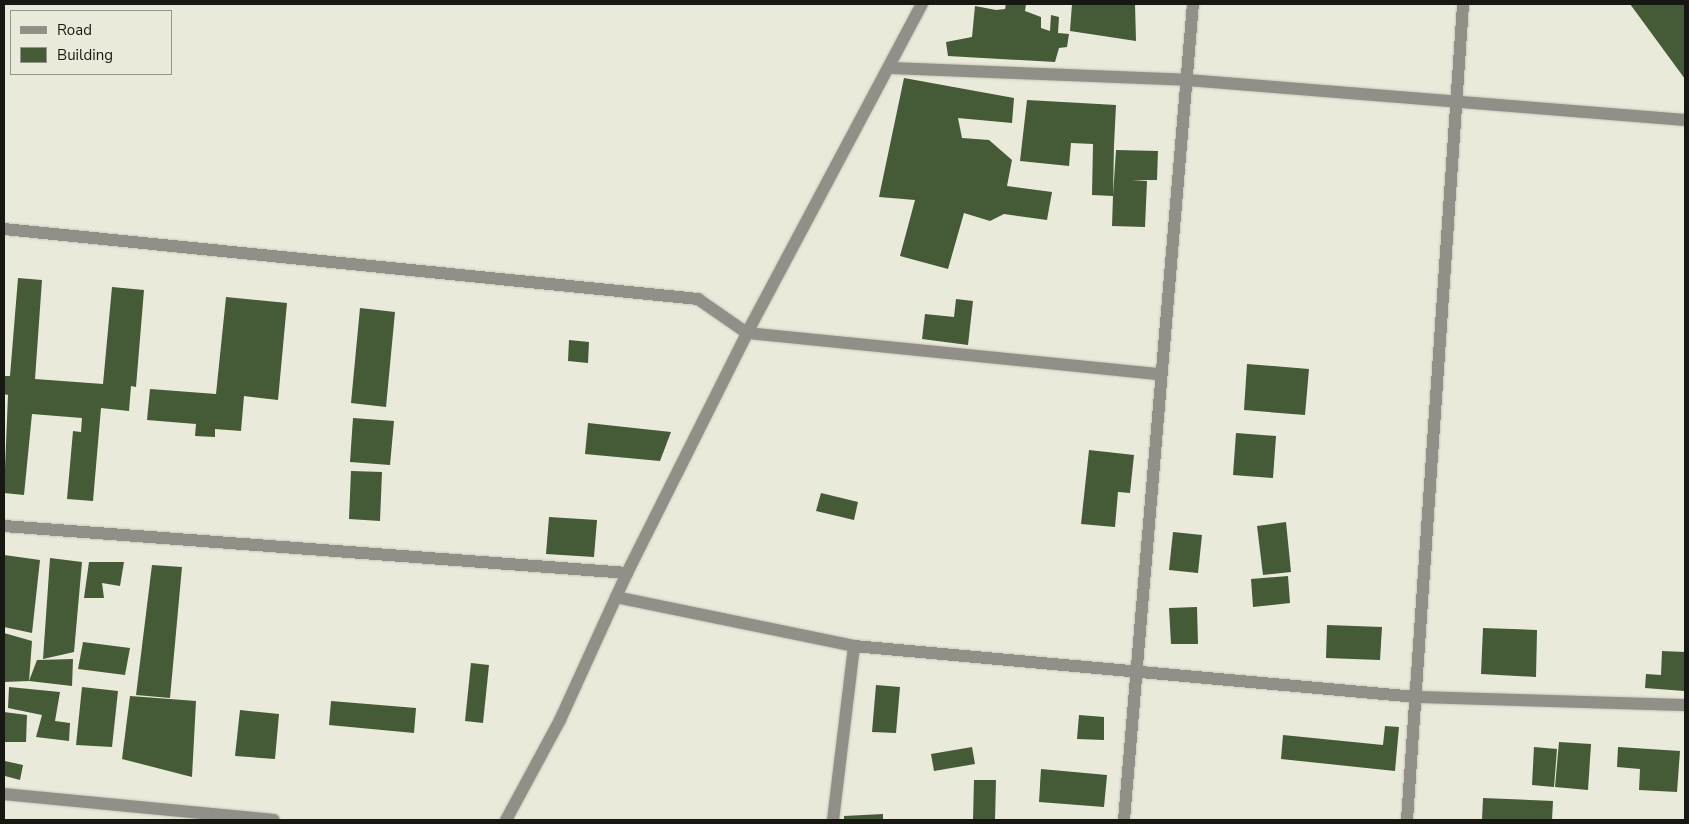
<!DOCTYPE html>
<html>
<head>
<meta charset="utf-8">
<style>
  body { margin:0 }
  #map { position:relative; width:1689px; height:824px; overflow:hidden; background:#e9eada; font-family:"Nunito Sans",sans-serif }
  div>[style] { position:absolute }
  .building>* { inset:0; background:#455a36 }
  .roads { filter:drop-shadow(0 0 1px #c8c8ba) drop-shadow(0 0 1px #c8c8ba) }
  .minor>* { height:12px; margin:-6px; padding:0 6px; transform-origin:6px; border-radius:6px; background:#928f89 }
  span { translate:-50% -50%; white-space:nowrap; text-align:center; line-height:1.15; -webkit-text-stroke:5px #e9eada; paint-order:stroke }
  .frame { position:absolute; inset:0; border:5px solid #181813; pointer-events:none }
  .legend { position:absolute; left:10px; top:10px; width:162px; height:65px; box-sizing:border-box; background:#e9eada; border:1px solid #95968a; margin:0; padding:6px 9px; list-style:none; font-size:15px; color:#181813 }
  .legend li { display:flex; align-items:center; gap:10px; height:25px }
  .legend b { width:25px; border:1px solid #95968a }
</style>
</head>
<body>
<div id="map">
  <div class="building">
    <div style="clip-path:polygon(1006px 4px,1026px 4px,1025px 11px,1041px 17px,1041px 28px,1050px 31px,1051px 15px,1059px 17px,1058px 33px,1069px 34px,1067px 47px,1059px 48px,1055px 62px,948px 56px,946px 42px,972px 37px,975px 6px,996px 10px,1005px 9px)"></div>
    <div style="clip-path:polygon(1072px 4px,1135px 4px,1136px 41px,1070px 31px)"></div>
    <div style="clip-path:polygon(1630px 4px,1685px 4px,1685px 79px)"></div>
    <div style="clip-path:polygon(904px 78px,1014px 98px,1012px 123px,958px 118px,962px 138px,989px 140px,1012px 160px,1007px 186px,1052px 192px,1047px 220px,1004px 214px,990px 221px,964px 213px,948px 269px,900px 256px,915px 200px,879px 197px)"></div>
    <div style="clip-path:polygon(1027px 100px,1116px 105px,1114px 145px,1113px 196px,1116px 150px,1158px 151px,1157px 180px,1132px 180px,1147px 181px,1145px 227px,1112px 226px,1113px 196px,1092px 195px,1093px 144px,1071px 143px,1069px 166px,1020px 161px)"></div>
    <div style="clip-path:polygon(18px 278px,42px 280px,35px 379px,103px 384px,112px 287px,144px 290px,136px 387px,131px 386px,129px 411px,101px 408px,93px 501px,67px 499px,73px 431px,81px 432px,82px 418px,32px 414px,24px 495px,4px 493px,8px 395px,4px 394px,4px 376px,10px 376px)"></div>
    <div style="clip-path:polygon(226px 297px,287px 303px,278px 400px,244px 396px,241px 431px,215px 429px,215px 437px,195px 436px,196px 424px,147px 420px,150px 389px,216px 394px)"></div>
    <div style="clip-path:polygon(956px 299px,973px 301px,968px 345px,922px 339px,925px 314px,954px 317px)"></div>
    <div style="clip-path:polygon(360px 308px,395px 312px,386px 407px,351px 403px)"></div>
    <div style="clip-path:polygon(569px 340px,589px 342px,588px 363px,568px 361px)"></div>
    <div style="clip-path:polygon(1247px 364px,1309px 369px,1305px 415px,1244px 410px)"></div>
    <div style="clip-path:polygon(353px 418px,394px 421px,390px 465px,350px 462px)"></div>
    <div style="clip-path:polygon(588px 423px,671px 432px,660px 461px,585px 454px)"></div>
    <div style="clip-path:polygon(1236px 433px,1276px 436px,1273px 478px,1233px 475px)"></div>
    <div style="clip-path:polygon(1089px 450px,1134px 455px,1130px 493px,1118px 492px,1115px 527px,1081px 524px)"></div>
    <div style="clip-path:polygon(351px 471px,382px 472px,380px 521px,349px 519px)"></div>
    <div style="clip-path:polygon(821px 493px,858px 502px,854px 520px,816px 511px)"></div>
    <div style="clip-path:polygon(549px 517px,597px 520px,594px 557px,546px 554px)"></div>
    <div style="clip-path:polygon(1286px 522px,1291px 572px,1263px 575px,1257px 526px)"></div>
    <div style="clip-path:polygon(1173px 532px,1202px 535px,1198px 573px,1169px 570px)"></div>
    <div style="clip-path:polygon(4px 555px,40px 560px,32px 633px,4px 627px)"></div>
    <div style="clip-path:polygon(50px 558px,82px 562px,74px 652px,43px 659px)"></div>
    <div style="clip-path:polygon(89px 562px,124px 562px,120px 586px,102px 583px,104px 598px,84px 598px)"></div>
    <div style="clip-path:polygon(152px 565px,182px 567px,170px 698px,136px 695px)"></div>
    <div style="clip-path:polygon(1288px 576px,1290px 603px,1253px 607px,1251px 579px)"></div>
    <div style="clip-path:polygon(1197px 607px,1198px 644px,1171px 644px,1169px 608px)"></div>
    <div style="clip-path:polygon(1327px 625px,1382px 627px,1380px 660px,1326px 658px)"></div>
    <div style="clip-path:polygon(1483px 628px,1537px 630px,1536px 677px,1481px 674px)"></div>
    <div style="clip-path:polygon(4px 633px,32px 641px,29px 681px,4px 682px)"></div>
    <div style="clip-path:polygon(83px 642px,130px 648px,125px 675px,78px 669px)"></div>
    <div style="clip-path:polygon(1662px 651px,1685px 652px,1684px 691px,1645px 688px,1646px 674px,1661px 675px)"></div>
    <div style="clip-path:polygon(73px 659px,72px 686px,29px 681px,37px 660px)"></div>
    <div style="clip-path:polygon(471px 663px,489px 665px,483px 723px,465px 721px)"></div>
    <div style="clip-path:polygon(876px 685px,900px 687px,896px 733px,872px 732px)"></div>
    <div style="clip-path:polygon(9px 687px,60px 692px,55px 721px,70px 723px,69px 741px,36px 737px,42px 715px,8px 708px)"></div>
    <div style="clip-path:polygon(82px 687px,118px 691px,112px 747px,76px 745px)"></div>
    <div style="clip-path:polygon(130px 696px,196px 701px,192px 777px,122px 759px)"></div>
    <div style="clip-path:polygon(331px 701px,416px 708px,414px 733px,329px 725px)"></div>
    <div style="clip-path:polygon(240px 710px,279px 714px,275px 759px,235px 756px)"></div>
    <div style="clip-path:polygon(4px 712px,27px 715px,26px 742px,4px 742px)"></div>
    <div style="clip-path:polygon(1079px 715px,1104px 717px,1104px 740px,1077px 739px)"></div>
    <div style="clip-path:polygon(1385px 726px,1399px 727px,1395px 771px,1281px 759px,1283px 735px,1383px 745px)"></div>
    <div style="clip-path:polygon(1559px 742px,1591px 744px,1588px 790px,1555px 787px)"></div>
    <div style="clip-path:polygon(972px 747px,975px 764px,934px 771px,931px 754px)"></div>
    <div style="clip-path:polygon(1534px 747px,1557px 749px,1554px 787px,1532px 785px)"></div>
    <div style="clip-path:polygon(1618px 747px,1680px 751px,1677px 792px,1639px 790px,1640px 769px,1617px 767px)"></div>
    <div style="clip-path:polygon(5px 761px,23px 765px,20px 780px,5px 776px)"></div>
    <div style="clip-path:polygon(1041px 769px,1107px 775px,1104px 807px,1039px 802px)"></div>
    <div style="clip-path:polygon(974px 780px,996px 780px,995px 820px,973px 820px)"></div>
    <div style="clip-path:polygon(1483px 798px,1553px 801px,1552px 820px,1482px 820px)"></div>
    <div style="clip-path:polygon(883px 814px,883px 820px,844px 820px,844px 816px)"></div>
  </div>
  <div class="roads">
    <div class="minor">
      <div style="left:891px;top:68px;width:296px;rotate:2.3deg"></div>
      <div style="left:1187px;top:80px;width:500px;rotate:4.6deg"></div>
      <div style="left:4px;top:229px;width:698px;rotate:5.76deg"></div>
      <div style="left:698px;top:299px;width:60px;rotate:34.8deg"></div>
      <div style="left:747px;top:333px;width:414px;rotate:5.7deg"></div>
      <div style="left:4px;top:526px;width:625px;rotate:4.31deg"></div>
      <div style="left:616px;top:597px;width:243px;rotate:11.6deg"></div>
      <div style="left:854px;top:646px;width:565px;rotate:5.18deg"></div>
      <div style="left:1417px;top:697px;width:268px;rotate:1.7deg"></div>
      <div style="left:4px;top:794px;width:271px;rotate:5.5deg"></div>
      <div style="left:506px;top:820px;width:114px;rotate:-61.6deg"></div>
      <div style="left:560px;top:720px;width:162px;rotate:-65.5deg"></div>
      <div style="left:627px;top:573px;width:268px;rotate:-63.4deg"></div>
      <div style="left:747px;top:333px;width:373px;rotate:-62deg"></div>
      <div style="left:833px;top:820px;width:175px;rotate:-83.1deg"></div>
      <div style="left:1124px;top:820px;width:819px;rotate:-85.17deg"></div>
      <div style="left:1407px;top:820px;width:818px;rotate:-86.07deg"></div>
    </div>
  </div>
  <div class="frame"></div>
  <ul class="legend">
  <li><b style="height:6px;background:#928f89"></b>Road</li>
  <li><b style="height:14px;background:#455a36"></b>Building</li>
  </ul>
</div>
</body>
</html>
